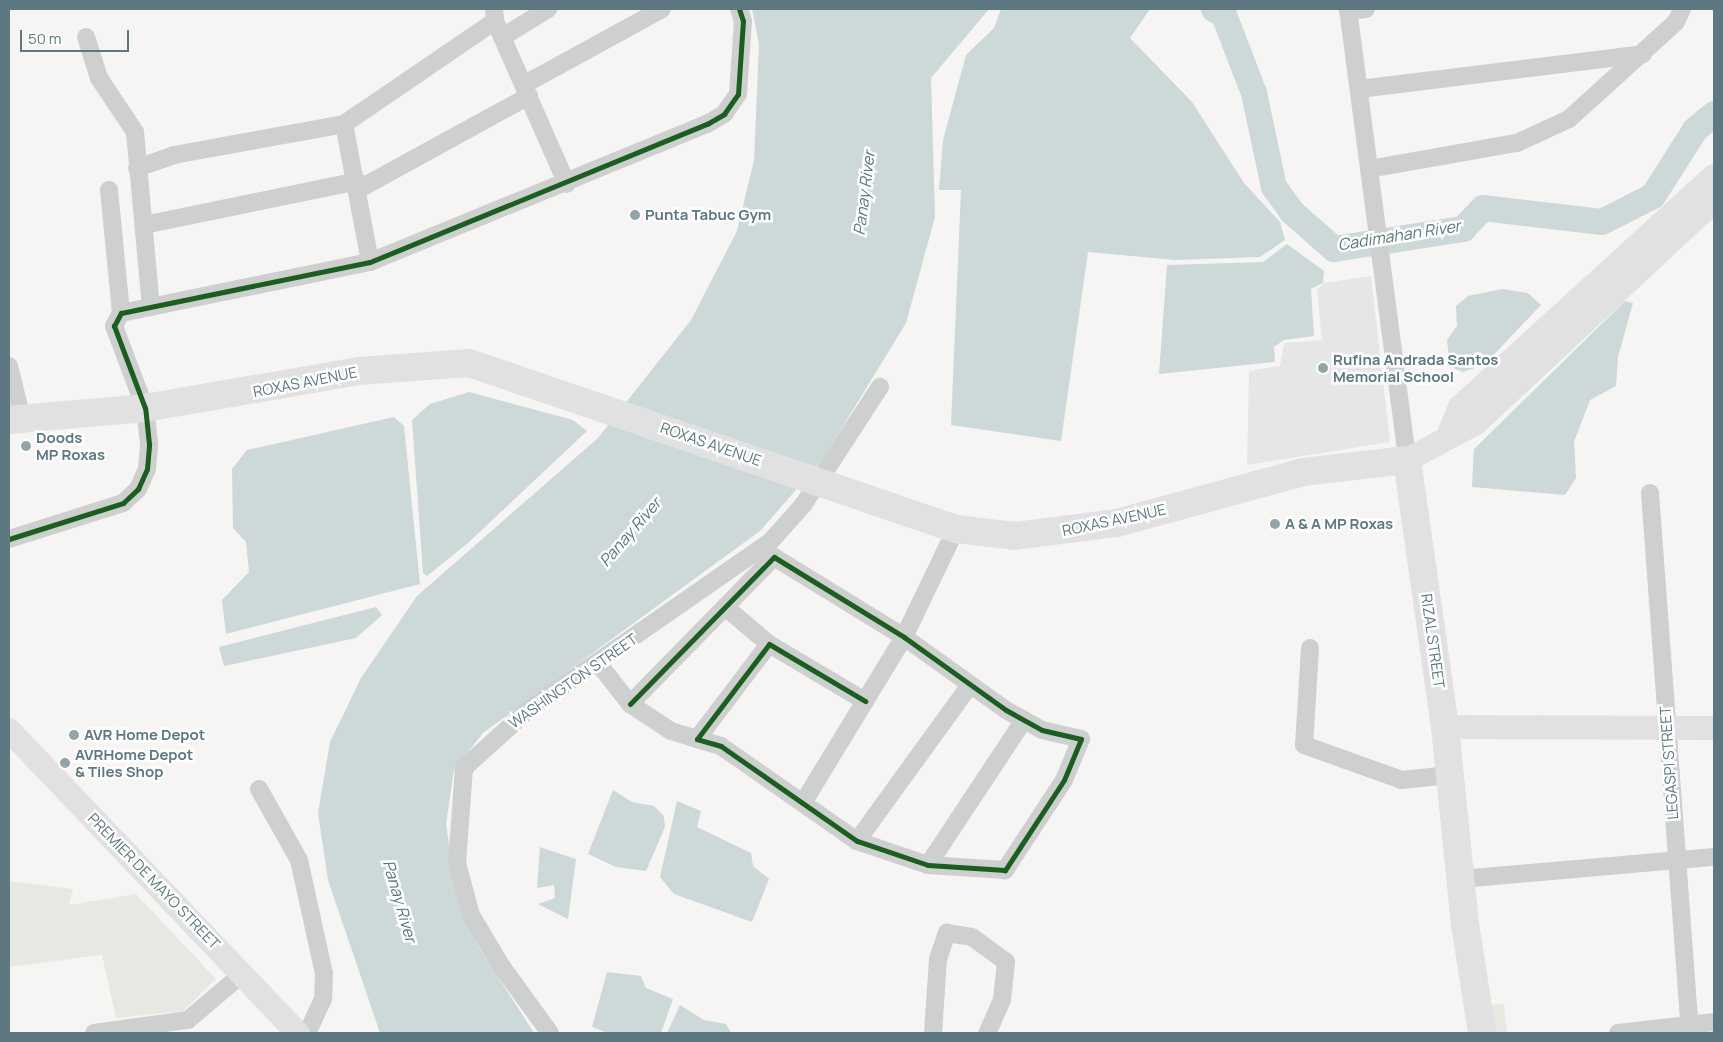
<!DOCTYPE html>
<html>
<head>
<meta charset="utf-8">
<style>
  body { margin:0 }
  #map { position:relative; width:1723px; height:1042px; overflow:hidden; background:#f6f5f3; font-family:Manrope,sans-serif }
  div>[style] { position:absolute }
  .built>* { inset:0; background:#e5e7e6 }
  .green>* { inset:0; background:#e6e9e1 }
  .water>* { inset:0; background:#cdd8d8 }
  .river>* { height:26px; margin:-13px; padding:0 13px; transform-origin:13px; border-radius:13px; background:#cdd8d8 }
  .street>* { height:18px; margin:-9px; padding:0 9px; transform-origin:9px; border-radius:9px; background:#cecfcf }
  .secondary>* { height:24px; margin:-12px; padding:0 12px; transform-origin:12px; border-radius:12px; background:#e1e1e2 }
  .primary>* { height:28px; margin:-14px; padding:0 14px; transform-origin:14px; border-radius:14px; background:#e1e1e2 }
  .cycleway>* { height:5px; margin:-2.5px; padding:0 2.5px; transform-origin:2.5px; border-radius:2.5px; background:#1b5e20 }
  .dots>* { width:14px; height:14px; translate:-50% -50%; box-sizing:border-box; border:2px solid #fff; border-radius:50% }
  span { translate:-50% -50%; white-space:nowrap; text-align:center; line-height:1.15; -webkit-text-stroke:5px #fff; paint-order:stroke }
  .poi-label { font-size:15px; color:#5e7881; font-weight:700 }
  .left { translate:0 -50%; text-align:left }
  .street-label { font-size:15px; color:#5e7881 }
  .water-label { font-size:16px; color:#59797c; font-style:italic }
  .frame { position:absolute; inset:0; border:10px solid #5e7881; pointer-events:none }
  .scale { position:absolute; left:20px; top:30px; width:109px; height:22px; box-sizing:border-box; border:2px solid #5e7881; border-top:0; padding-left:6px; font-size:15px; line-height:18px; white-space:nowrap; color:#5e7881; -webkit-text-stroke:4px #fff; paint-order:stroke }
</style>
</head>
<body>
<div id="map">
  <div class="built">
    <div style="clip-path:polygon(1371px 276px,1390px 442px,1247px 465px,1249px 371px,1280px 366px,1284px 343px,1322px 340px,1317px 290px,1324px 283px)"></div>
  </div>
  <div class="green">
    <div style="clip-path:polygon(9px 881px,73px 889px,69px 905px,136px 894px,216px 979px,183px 1011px,116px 1018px,102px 955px,9px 967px)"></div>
    <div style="clip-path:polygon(1504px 1004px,1507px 1033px,1493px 1033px,1489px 1005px)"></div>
  </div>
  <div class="water">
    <div style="clip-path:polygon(752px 9px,989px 9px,931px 78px,935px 217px,906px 323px,823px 459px,760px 531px,483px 733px,454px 770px,446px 824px,455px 883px,479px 947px,534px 1033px,380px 1033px,328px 880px,318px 813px,330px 742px,361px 678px,417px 596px,598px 438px,691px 320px,737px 231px,754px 160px,759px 44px)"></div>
    <div style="clip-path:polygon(1001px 9px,1150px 9px,1130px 38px,1192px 102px,1244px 183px,1280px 222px,1285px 240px,1260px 257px,1175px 260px,1088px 252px,1061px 441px,951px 425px,961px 190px,939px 190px,943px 140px,966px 55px,994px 28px)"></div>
    <div style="clip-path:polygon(1287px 244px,1324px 271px,1323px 283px,1311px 289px,1314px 336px,1284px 340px,1274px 347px,1275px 362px,1159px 374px,1167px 265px,1263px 262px)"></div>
    <div style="clip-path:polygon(1502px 289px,1528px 293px,1541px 305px,1484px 365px,1463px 372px,1450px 367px,1447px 340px,1457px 326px,1456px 306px,1468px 296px)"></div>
    <div style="clip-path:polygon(1625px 301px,1633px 303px,1618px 357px,1616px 386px,1590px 400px,1574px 442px,1576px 478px,1565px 495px,1472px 487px,1474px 449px)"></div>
    <div style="clip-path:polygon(469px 392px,573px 420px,587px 431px,468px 543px,427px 576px,423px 573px,412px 420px,430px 404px)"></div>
    <div style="clip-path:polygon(394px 417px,404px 426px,420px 584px,226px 634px,222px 600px,249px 572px,246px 542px,233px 528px,232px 469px,247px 450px)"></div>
    <div style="clip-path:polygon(376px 607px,382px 615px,356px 638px,224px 666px,219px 647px)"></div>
    <div style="clip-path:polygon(613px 790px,632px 802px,654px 806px,664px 816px,665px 827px,646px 871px,616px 867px,588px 854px)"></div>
    <div style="clip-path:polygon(677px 801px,701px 811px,697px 827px,751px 853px,753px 866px,769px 879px,752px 922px,674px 894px,660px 877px)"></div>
    <div style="clip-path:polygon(540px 847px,576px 859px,568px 919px,538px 904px,555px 898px,554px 885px,537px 888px)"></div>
    <div style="clip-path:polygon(607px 972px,641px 976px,646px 988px,673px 999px,661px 1033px,608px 1033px,592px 1027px)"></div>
    <div style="clip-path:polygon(680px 1005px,704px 1020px,726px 1024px,731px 1033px,667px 1033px)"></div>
  </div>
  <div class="river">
    <div style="left:1214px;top:9px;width:12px;rotate:31deg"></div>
    <div style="left:1224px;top:15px;width:84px;rotate:69deg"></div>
    <div style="left:1254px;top:93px;width:96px;rotate:78deg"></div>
    <div style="left:1274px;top:187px;width:31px;rotate:54deg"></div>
    <div style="left:1292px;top:212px;width:56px;rotate:41.4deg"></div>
    <div style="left:1334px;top:249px;width:131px;rotate:-8.8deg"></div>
    <div style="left:1463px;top:229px;width:29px;rotate:-46deg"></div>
    <div style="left:1483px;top:208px;width:120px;rotate:6.7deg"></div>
    <div style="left:1602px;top:222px;width:57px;rotate:-27deg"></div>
    <div style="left:1653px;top:196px;width:78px;rotate:-57.5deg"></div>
    <div style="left:1695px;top:130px;width:25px;rotate:-40deg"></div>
  </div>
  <div class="street">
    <div style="left:494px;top:9px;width:12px;rotate:85deg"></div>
    <div style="left:495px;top:21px;width:178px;rotate:66.2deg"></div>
    <div style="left:1348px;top:9px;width:455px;rotate:82.5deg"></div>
    <div style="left:1348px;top:11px;width:18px;rotate:-6deg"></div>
    <div style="left:504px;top:36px;width:52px;rotate:-31.5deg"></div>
    <div style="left:86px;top:37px;width:43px;rotate:72.4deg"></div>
    <div style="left:99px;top:78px;width:65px;rotate:56.3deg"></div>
    <div style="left:135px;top:132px;width:176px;rotate:84.8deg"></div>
    <div style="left:525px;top:84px;width:156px;rotate:-28.7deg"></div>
    <div style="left:1359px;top:89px;width:286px;rotate:-7deg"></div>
    <div style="left:344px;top:124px;width:140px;rotate:79.3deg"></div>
    <div style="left:137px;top:168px;width:39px;rotate:-19deg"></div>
    <div style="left:174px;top:155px;width:173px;rotate:-10.3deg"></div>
    <div style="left:344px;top:124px;width:183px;rotate:-34.3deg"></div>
    <div style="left:1369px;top:169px;width:150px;rotate:-10deg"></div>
    <div style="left:1517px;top:143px;width:57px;rotate:-24.8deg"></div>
    <div style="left:1569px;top:119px;width:144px;rotate:-42.2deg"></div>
    <div style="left:1676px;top:22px;width:14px;rotate:-65deg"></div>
    <div style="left:359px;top:189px;width:194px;rotate:-28.7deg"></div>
    <div style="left:109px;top:190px;width:124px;rotate:84.4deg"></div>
    <div style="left:144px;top:225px;width:218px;rotate:-11.6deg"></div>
    <div style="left:9px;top:366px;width:55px;rotate:76.2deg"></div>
    <div style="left:1650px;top:493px;width:541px;rotate:85.76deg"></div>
    <div style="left:9px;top:539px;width:120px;rotate:-17.5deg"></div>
    <div style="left:123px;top:503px;width:21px;rotate:-43deg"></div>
    <div style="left:138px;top:489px;width:22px;rotate:-66deg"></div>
    <div style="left:147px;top:469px;width:25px;rotate:-85deg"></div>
    <div style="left:149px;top:444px;width:36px;rotate:-96deg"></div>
    <div style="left:145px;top:408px;width:88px;rotate:-110.7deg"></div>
    <div style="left:114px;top:326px;width:15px;rotate:-62deg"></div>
    <div style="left:121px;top:313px;width:254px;rotate:-11.6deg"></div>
    <div style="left:370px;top:262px;width:364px;rotate:-22.3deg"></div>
    <div style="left:707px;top:124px;width:20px;rotate:-30deg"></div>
    <div style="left:724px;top:114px;width:24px;rotate:-55deg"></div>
    <div style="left:738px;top:94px;width:73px;rotate:-86.1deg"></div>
    <div style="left:743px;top:21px;width:13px;rotate:-108deg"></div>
    <div style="left:725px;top:607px;width:57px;rotate:40.1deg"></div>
    <div style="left:1310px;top:648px;width:97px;rotate:93.5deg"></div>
    <div style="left:1304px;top:745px;width:104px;rotate:19.7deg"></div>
    <div style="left:1402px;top:780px;width:47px;rotate:-6.1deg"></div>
    <div style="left:598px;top:663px;width:52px;rotate:52deg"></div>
    <div style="left:630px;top:704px;width:49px;rotate:33.4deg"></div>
    <div style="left:671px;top:731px;width:27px;rotate:17deg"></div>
    <div style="left:630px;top:704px;width:206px;rotate:-45.6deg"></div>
    <div style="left:774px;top:557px;width:153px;rotate:31.6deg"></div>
    <div style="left:904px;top:637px;width:125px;rotate:35.6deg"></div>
    <div style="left:1006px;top:710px;width:41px;rotate:29.1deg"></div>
    <div style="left:1042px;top:730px;width:40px;rotate:13deg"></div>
    <div style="left:1081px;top:739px;width:44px;rotate:112.5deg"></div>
    <div style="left:1064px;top:780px;width:108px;rotate:123.2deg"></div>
    <div style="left:1005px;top:870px;width:77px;rotate:-176.3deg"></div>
    <div style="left:928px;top:865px;width:75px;rotate:-161.3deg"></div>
    <div style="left:857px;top:841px;width:166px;rotate:-145.1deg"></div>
    <div style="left:721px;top:746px;width:25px;rotate:-164deg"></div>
    <div style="left:697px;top:739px;width:119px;rotate:-52.8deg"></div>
    <div style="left:769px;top:644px;width:112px;rotate:30.7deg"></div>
    <div style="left:259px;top:789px;width:81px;rotate:60.6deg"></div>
    <div style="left:299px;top:860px;width:117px;rotate:77.6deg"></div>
    <div style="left:324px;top:974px;width:25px;rotate:92deg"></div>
    <div style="left:323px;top:999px;width:38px;rotate:115deg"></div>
    <div style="left:803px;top:803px;width:194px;rotate:-58.7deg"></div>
    <div style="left:904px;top:637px;width:120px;rotate:-64.3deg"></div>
    <div style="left:857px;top:841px;width:193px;rotate:-54.1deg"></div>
    <div style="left:928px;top:865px;width:174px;rotate:-56.5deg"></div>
    <div style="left:1461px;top:879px;width:254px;rotate:-5deg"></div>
    <div style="left:94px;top:1033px;width:95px;rotate:-7.9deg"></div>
    <div style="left:188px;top:1020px;width:71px;rotate:-40.4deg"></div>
    <div style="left:550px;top:1033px;width:82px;rotate:-126deg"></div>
    <div style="left:502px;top:967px;width:61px;rotate:-120.8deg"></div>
    <div style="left:471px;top:915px;width:54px;rotate:-105.1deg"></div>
    <div style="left:457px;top:863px;width:95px;rotate:-85.8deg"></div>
    <div style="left:464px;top:768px;width:86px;rotate:-42.2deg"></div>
    <div style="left:528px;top:710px;width:295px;rotate:-34.8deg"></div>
    <div style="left:770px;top:542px;width:50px;rotate:-48.3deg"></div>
    <div style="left:803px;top:505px;width:141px;rotate:-56.9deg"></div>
    <div style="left:933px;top:1033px;width:74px;rotate:-86.1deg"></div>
    <div style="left:938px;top:959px;width:28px;rotate:-71deg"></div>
    <div style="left:947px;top:933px;width:25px;rotate:9deg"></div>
    <div style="left:972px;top:937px;width:42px;rotate:36.3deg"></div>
    <div style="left:1006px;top:962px;width:38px;rotate:96deg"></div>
    <div style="left:1002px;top:1000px;width:36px;rotate:114deg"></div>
    <div style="left:1618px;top:1033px;width:97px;rotate:-6.5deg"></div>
  </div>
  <div class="secondary">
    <div style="left:1449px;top:434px;width:29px;rotate:-68deg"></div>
    <div style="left:1460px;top:407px;width:343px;rotate:-42.3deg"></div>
    <div style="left:1407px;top:460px;width:78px;rotate:-28.2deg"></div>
    <div style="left:1476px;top:423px;width:325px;rotate:-43deg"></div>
    <div style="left:1445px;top:727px;width:269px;rotate:0.2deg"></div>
    <div style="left:9px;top:730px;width:419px;rotate:46.4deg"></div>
  </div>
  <div class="primary">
    <div style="left:9px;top:420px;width:137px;rotate:-5deg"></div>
    <div style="left:145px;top:408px;width:217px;rotate:-9.8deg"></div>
    <div style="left:359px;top:371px;width:110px;rotate:-4.2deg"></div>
    <div style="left:469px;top:363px;width:515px;rotate:18.82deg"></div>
    <div style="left:956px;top:529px;width:58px;rotate:6.9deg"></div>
    <div style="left:1014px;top:536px;width:104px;rotate:-7.2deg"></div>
    <div style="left:1117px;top:523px;width:193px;rotate:-15.3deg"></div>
    <div style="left:1303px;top:472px;width:105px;rotate:-6.6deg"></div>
    <div style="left:1407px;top:460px;width:270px;rotate:81.9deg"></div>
    <div style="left:1445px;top:727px;width:198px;rotate:84.2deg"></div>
    <div style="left:1465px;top:924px;width:110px;rotate:81.1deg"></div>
  </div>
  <div class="cycleway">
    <div style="left:9px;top:539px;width:120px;rotate:-17.5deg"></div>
    <div style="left:123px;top:503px;width:21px;rotate:-43deg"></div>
    <div style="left:138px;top:489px;width:22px;rotate:-66deg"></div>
    <div style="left:147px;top:469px;width:25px;rotate:-85deg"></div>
    <div style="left:149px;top:444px;width:36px;rotate:-96deg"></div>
    <div style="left:145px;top:408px;width:88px;rotate:-110.7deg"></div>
    <div style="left:114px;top:326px;width:15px;rotate:-62deg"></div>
    <div style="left:121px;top:313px;width:254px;rotate:-11.6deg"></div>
    <div style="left:370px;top:262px;width:364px;rotate:-22.3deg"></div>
    <div style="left:707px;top:124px;width:20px;rotate:-30deg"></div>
    <div style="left:724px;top:114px;width:24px;rotate:-55deg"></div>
    <div style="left:738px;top:94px;width:73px;rotate:-86.1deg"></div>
    <div style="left:743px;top:21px;width:13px;rotate:-108deg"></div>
    <div style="left:630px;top:704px;width:206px;rotate:-45.6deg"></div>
    <div style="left:774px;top:557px;width:153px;rotate:31.6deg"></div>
    <div style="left:904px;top:637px;width:125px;rotate:35.6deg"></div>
    <div style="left:1006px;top:710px;width:41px;rotate:29.1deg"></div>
    <div style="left:1042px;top:730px;width:40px;rotate:13deg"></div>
    <div style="left:1081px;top:739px;width:44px;rotate:112.5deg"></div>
    <div style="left:1064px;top:780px;width:108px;rotate:123.2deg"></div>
    <div style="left:1005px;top:870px;width:77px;rotate:-176.3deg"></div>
    <div style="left:928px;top:865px;width:75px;rotate:-161.3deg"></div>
    <div style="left:857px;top:841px;width:166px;rotate:-145.1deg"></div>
    <div style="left:721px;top:746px;width:25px;rotate:-164deg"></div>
    <div style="left:697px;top:739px;width:119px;rotate:-52.8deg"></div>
    <div style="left:769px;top:644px;width:112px;rotate:30.7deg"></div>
  </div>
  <div class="dots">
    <div style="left:635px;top:215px;background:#93a4a9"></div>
    <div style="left:1323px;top:368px;background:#93a4a9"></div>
    <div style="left:26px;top:446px;background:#93a4a9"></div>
    <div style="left:1275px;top:524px;background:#93a4a9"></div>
    <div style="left:74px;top:735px;background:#93a4a9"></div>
    <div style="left:65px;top:763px;background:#93a4a9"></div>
  </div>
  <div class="poi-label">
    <span class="left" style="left:645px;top:215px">Punta Tabuc Gym</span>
    <span class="left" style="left:1333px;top:368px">Rufina Andrada Santos<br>Memorial School</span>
    <span class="left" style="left:36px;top:446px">Doods<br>MP Roxas</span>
    <span class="left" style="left:1285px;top:524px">A &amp; A MP Roxas</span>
    <span class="left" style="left:84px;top:735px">AVR Home Depot</span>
    <span class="left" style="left:75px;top:763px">AVRHome Depot<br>&amp; Tiles Shop</span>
  </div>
  <div class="street-label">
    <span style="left:305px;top:382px;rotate:-11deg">ROXAS AVENUE</span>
    <span style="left:711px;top:444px;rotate:19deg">ROXAS AVENUE</span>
    <span style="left:1114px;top:520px;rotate:-12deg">ROXAS AVENUE</span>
    <span style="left:1433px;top:641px;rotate:82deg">RIZAL STREET</span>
    <span style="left:573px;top:681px;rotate:-35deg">WASHINGTON STREET</span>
    <span style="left:1669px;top:763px;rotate:-94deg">LEGASPI STREET</span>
    <span style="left:154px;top:881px;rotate:46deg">PREMIER DE MAYO STREET</span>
  </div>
  <div class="water-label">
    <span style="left:864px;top:193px;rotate:-83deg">Panay River</span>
    <span style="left:1399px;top:235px;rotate:-9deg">Cadimahan River</span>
    <span style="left:630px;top:532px;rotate:-49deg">Panay River</span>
    <span style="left:400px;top:901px;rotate:74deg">Panay River</span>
  </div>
  <div class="frame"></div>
  <div class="scale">50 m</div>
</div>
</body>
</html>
